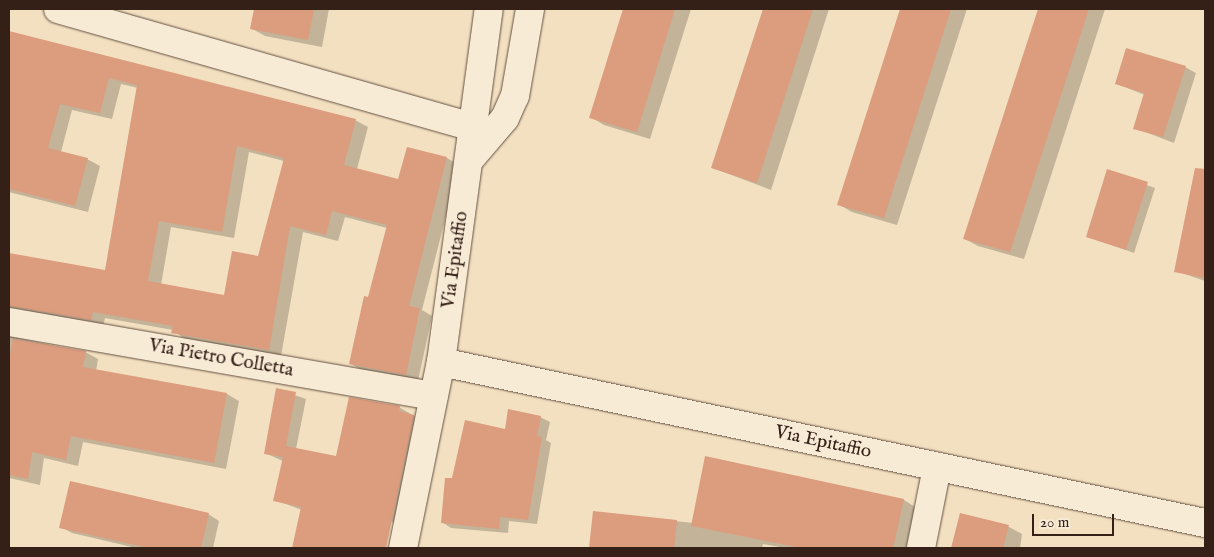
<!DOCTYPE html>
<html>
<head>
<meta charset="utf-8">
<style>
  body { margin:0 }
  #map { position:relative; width:1214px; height:557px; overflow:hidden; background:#f3e0c0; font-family:"IM FELL English",serif }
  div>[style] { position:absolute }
  .shadow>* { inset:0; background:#0003 }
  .building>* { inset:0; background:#dc9c7e }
  .roads { filter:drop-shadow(0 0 1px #645042) drop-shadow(0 0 1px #645042) }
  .street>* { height:28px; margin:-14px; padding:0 14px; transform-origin:14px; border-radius:14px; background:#f7ebd6 }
  .secondary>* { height:28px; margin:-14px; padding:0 14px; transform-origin:14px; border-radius:14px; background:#f7ebd6 }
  span { translate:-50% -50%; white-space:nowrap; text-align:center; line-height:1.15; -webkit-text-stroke:4px #f7ebd6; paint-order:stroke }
  .street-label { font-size:19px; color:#352018 }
  .frame { position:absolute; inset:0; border:10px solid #352018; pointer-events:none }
  .scale { position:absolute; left:1032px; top:514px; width:82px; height:22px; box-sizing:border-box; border:2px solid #352018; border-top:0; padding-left:6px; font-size:15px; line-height:18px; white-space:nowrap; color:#352018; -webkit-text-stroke:4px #f7ebd6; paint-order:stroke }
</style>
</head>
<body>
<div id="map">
  <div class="shadow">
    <div style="clip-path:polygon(255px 9px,329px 9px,322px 47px,265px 36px,251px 28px)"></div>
    <div style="clip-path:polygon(624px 9px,691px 9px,650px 139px,604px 125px,591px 117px)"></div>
    <div style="clip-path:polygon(764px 9px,829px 9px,771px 190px,713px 168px)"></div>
    <div style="clip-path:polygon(902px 9px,967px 9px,897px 225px,852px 212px,838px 204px)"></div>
    <div style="clip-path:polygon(1039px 9px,1105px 9px,1024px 259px,978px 246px,965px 239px)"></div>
    <div style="clip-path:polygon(evenodd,9px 32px,355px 120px,368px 127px,357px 169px,399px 180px,447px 158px,459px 165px,422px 310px,432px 316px,418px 381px,363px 371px,351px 364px,387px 228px,345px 217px,338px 241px,303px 232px,281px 356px,185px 339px,173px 330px,105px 318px,103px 327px,9px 320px,9px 255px,106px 271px,138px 88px,121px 84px,112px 119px,72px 110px,61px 152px,87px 159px,100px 166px,88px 212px,9px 192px,9px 105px,12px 94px,9px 93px,9px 32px,249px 152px,284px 161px,259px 257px,225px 296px,161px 285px,171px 227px,234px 238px,249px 152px)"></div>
    <div style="clip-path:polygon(1185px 67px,1196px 73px,1174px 143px,1135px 128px,1145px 95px,1117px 84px)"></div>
    <div style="clip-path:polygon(1108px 171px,1155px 188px,1134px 253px,1087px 236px)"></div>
    <div style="clip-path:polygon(1193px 180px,1205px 182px,1205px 281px,1176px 271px)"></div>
    <div style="clip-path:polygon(9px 336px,85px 352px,98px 359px,96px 371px,227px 394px,239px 401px,226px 469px,83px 442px,78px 466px,44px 458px,40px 485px,9px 478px)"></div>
    <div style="clip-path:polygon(277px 389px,306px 399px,296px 449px,337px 458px,399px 407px,424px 422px,402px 523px,348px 518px,344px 545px,361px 548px,294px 548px,302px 510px,275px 500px,283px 461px,265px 453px)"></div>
    <div style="clip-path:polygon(540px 417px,550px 422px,546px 440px,551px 443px,537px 524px,509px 521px,508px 533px,451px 528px,442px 522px,453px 480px,506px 430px)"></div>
    <div style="clip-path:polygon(706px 458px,904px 500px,915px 507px,906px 548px,785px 548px,763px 544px,762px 548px,590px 548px,594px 512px,693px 523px)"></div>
    <div style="clip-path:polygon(208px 514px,219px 521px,213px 548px,136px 548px,72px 533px,61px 527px)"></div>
    <div style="clip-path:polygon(961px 515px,1009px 527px,1022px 534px,1020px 548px,953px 548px)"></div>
  </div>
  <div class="building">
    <div style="clip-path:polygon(254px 9px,314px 9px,308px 40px,250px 29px)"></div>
    <div style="clip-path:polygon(623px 9px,675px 9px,637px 132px,589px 118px)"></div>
    <div style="clip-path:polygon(763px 9px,813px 9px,757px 183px,711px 168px)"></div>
    <div style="clip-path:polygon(900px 9px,951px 9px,884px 218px,837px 205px)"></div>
    <div style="clip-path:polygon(1038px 9px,1089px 9px,1010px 252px,963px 239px)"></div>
    <div style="clip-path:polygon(evenodd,9px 31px,356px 119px,344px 165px,398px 179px,407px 147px,447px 157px,409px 306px,420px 308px,406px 375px,349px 364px,364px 296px,368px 297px,387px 225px,332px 211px,326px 235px,290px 226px,269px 350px,171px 333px,173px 326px,93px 312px,91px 320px,9px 306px,9px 253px,105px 270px,137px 85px,109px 78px,100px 113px,60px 104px,48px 148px,88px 158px,75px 206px,9px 189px,9px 31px,237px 146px,284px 158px,258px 256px,232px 251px,224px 295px,148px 281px,159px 221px,222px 232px,237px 146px)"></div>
    <div style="clip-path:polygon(1126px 48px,1186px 66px,1163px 137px,1133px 129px,1144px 93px,1115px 84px)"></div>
    <div style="clip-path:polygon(1195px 168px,1205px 169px,1205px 278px,1174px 272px)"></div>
    <div style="clip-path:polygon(1107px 169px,1148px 182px,1126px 250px,1086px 237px)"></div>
    <div style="clip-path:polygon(13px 339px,86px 351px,83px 367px,227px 393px,214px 463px,71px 436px,66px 460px,32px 452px,28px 479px,9px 475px,9px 361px)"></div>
    <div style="clip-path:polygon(276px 388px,296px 392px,286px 446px,336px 456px,349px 397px,400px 406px,399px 411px,414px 415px,386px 548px,292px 548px,301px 507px,273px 501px,283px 457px,264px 454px)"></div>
    <div style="clip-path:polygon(508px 409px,541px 416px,537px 436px,542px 437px,528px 520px,500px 517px,499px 529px,441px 523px,445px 478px,452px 478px,465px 420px,505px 429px)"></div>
    <div style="clip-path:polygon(705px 456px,904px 499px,893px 548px,801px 548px,691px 526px)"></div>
    <div style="clip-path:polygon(70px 481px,209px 513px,201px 548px,149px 548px,59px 528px)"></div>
    <div style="clip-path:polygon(593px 511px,677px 520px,674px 548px,589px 548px)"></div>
    <div style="clip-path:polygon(960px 513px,1009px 525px,1003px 548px,951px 548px)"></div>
  </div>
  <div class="roads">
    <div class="street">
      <div style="left:58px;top:9px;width:451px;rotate:15.9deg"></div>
      <div style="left:9px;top:322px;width:431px;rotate:9.9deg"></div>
      <div style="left:441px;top:362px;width:781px;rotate:11.9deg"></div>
      <div style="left:921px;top:548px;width:83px;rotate:-78.8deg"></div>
    </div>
    <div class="secondary">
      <div style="left:471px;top:158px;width:52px;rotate:-49.6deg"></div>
      <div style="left:505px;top:118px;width:24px;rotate:-66deg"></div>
      <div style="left:515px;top:96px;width:88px;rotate:-80.2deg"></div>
      <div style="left:403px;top:548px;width:190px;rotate:-78.5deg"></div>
      <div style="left:441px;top:362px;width:356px;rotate:-82.3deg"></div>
    </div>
  </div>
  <div class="street-label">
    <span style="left:456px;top:260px;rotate:-82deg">Via Epitaffio</span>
    <span style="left:221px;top:359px;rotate:10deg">Via Pietro Colletta</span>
    <span style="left:823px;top:443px;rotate:12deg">Via Epitaffio</span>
  </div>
  <div class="frame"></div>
  <div class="scale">20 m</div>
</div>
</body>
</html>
